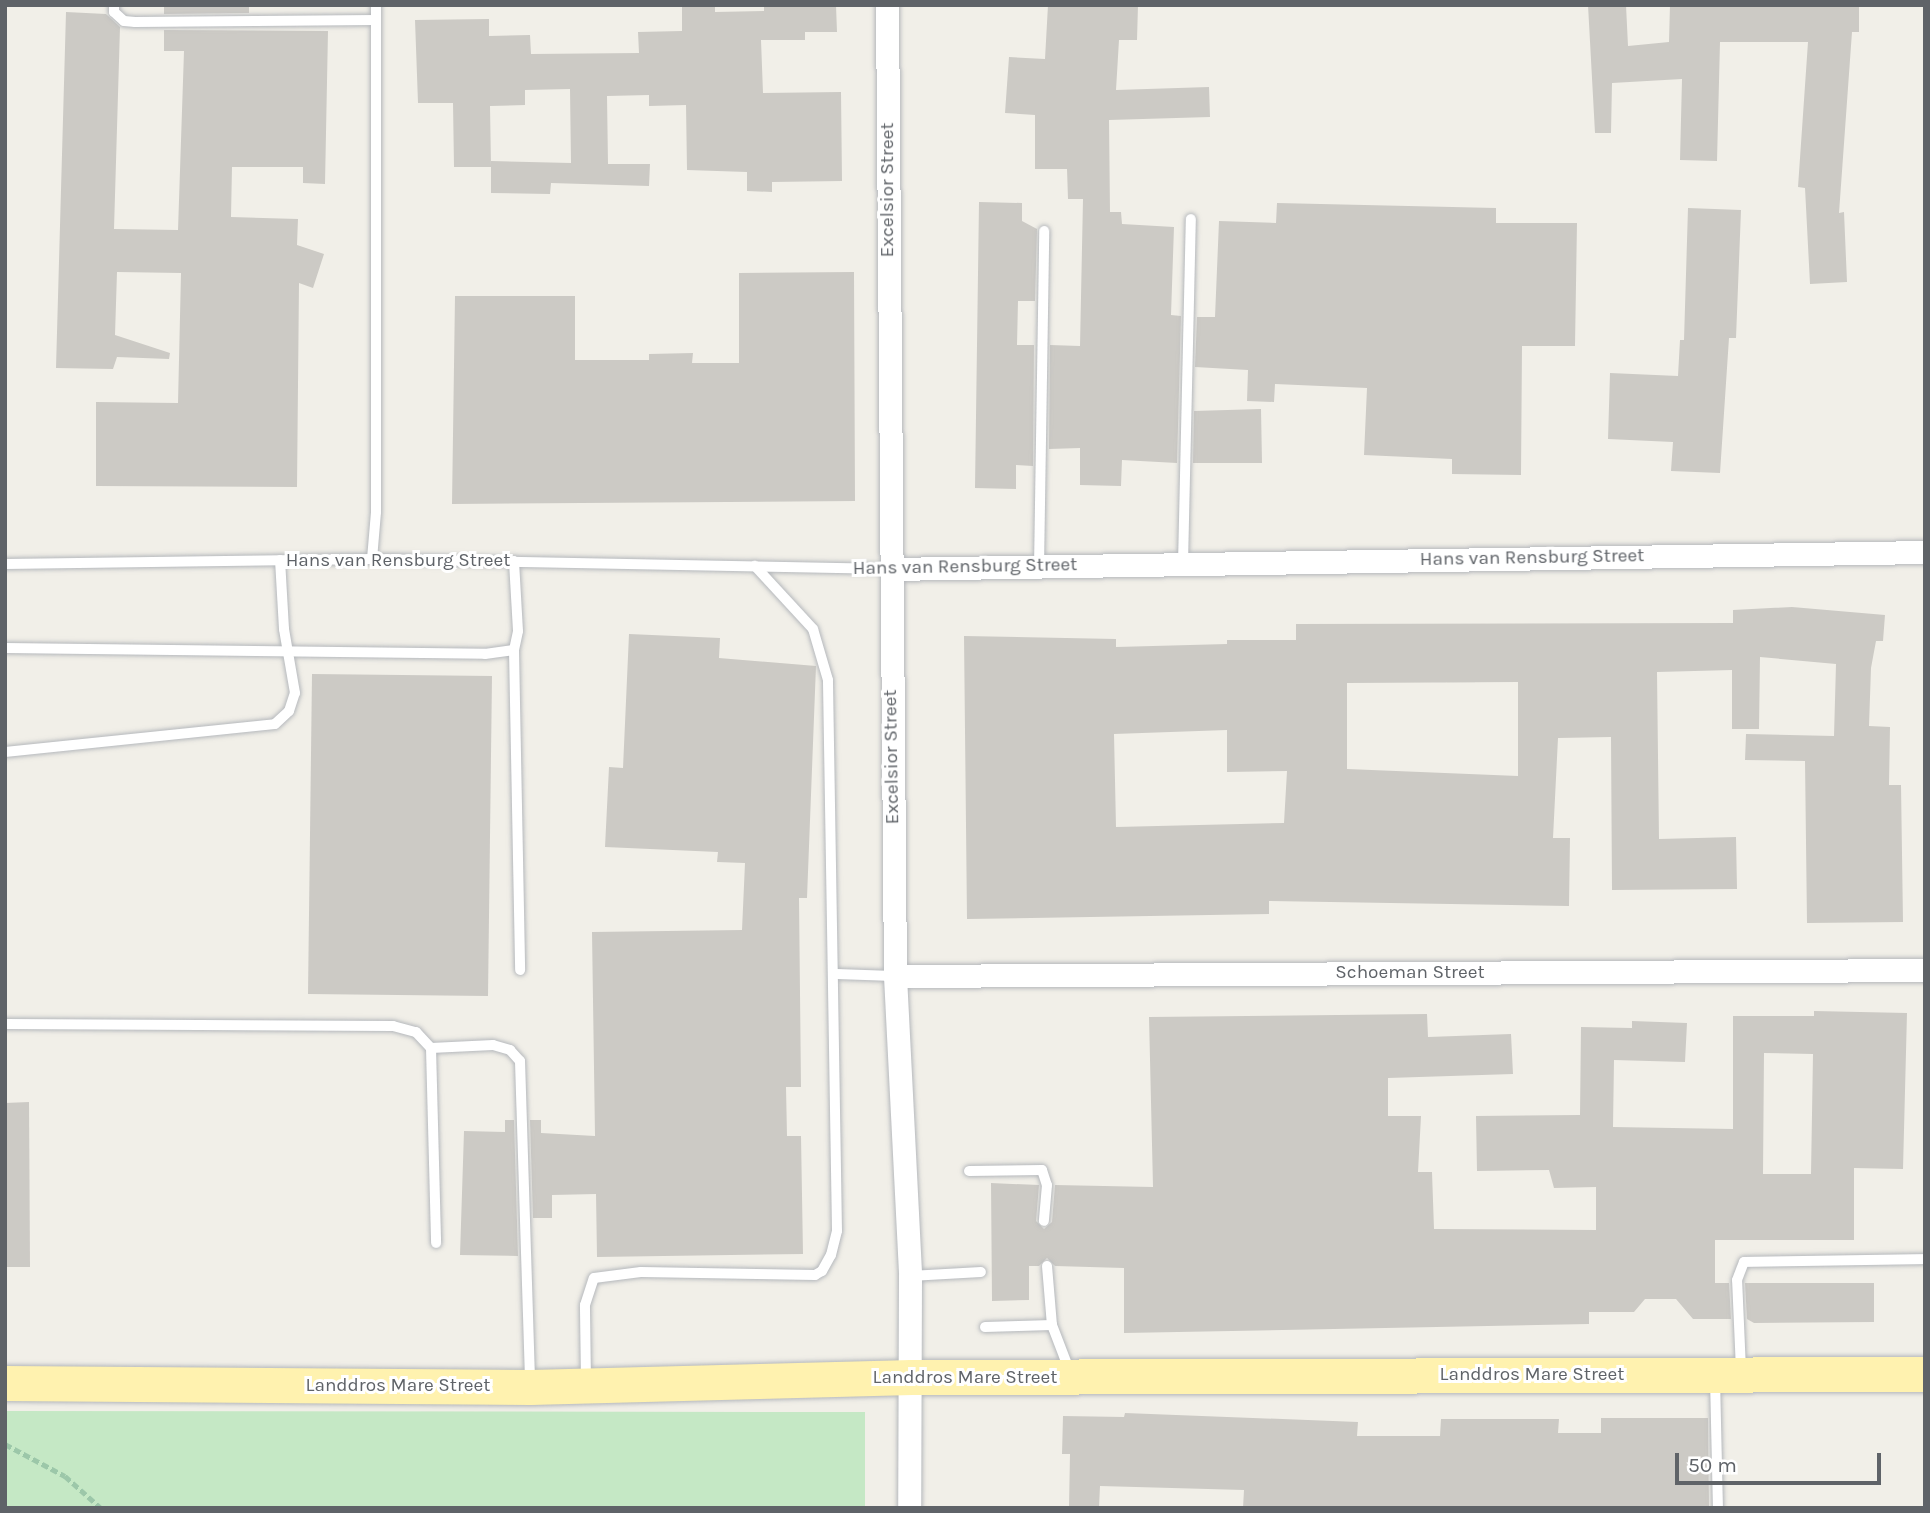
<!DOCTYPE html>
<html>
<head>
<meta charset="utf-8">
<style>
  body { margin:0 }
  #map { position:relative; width:1930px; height:1513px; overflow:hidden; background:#f1efe8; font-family:Karla,sans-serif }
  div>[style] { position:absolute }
  .green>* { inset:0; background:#c5e8c5 }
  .building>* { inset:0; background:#cccac5 }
  .path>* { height:4.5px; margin-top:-2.25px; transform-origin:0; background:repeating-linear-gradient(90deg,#9cc7a9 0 7px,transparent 0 10.5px) }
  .roads { filter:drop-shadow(0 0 2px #b5b8bc) drop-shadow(0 0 2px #b5b8bc) }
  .lane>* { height:10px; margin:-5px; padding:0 5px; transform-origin:5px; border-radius:5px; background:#fff }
  .street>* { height:23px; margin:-11.5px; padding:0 11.5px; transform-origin:11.5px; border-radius:11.5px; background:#fff }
  .primary>* { height:35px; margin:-17.5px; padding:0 17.5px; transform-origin:17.5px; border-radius:17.5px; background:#fff2af }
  span { translate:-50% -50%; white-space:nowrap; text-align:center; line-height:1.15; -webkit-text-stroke:6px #fff; paint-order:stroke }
  .street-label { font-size:19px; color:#5f6368 }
  .frame { position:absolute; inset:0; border:7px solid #5f6368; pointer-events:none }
  .scale { position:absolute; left:1675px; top:1453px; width:206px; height:32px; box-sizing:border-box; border:4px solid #5f6368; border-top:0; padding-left:9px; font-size:21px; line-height:24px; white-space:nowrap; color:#5f6368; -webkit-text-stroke:5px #fff; paint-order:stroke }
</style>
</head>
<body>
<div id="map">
  <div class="green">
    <div style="clip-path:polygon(5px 1411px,865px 1412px,865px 1508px,5px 1508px)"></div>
  </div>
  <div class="building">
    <div style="clip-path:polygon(164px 5px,249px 5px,249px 13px,164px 14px)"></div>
    <div style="clip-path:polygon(682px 5px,715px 5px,715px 12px,764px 11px,764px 5px,836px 5px,837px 32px,805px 32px,805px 40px,761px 40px,763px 93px,841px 92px,842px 181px,772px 182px,772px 192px,747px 191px,747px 172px,687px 170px,686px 105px,649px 106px,649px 95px,607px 96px,608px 164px,650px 164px,649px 186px,551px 183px,550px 194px,491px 193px,491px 161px,571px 163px,570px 89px,525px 90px,525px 105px,490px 106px,491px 167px,454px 167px,453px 103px,418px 103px,415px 20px,489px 19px,489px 36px,530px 35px,531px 54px,639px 53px,638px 32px,682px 31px)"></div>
    <div style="clip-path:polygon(1048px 5px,1138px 5px,1137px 40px,1119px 40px,1116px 90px,1209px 87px,1210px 117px,1109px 120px,1110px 212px,1121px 212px,1122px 224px,1174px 227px,1171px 315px,1181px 316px,1177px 463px,1122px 460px,1121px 486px,1080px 485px,1080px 448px,1049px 449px,1050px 345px,1080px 346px,1083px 199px,1068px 199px,1067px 169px,1035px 169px,1035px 115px,1005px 113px,1009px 57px,1045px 59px)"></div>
    <div style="clip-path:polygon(1588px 5px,1626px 5px,1628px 46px,1669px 42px,1670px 5px,1859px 5px,1859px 32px,1852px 32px,1839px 213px,1844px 212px,1847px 282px,1810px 284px,1805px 188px,1798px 187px,1808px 42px,1720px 42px,1717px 161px,1680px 160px,1682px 79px,1612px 83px,1611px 133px,1595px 133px)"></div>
    <div style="clip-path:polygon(66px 12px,106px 14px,120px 27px,114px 229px,178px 230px,184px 51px,164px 51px,164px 30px,328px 31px,325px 184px,303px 183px,303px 167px,232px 167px,231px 217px,298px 219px,297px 245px,324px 254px,313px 288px,299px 283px,297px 487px,96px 486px,96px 402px,178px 403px,181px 273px,117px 272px,115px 335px,170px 353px,169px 359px,117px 357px,113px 369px,56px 368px)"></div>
    <div style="clip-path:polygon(979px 202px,1022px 203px,1022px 221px,1037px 229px,1035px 301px,1018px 301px,1017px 345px,1034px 345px,1033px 466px,1016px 465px,1016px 489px,975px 488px)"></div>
    <div style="clip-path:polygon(1277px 203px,1496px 208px,1496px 223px,1577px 223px,1575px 346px,1522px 346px,1521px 475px,1452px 474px,1452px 459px,1364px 455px,1367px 388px,1275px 384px,1274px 402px,1247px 401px,1248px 370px,1195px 367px,1197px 317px,1215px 317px,1219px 221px,1276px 223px)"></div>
    <div style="clip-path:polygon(1688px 208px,1741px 210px,1736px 338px,1729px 338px,1720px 473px,1671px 471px,1673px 442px,1608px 439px,1610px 373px,1678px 376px,1680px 340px,1684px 340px)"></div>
    <div style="clip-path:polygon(854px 272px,855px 501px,452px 504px,455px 296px,575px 296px,575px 360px,649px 360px,649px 354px,693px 353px,692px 363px,739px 363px,739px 273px)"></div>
    <div style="clip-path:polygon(1261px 409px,1262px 463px,1193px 463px,1194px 411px)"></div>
    <div style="clip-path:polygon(evenodd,1792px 607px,1885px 615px,1883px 641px,1876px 641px,1871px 668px,1869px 726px,1890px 727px,1889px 785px,1901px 785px,1903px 922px,1807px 923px,1805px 761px,1745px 760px,1746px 734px,1834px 736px,1836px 664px,1760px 657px,1759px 729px,1732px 729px,1732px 670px,1657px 672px,1659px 839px,1736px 837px,1737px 889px,1612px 890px,1611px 737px,1558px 738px,1553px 838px,1570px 838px,1569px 906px,1269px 901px,1269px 914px,967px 919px,964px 636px,1116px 639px,1116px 647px,1227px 644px,1227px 640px,1296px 640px,1296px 624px,1733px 623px,1733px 610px,1792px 607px,1518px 682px,1518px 776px,1347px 769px,1347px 683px,1518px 682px,1792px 607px,1227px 730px,1227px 772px,1287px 771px,1284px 823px,1116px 827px,1114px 734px,1227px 730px)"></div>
    <div style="clip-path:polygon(629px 634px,720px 638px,719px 658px,816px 666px,807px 898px,799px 898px,801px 1087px,786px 1087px,787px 1136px,801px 1136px,803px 1254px,597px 1257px,596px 1194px,552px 1195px,552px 1218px,533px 1218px,530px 1120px,541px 1120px,541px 1133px,595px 1136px,592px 932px,742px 930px,745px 863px,717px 862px,718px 852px,605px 847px,609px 767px,623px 768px)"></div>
    <div style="clip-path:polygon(312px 674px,492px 676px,488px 996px,308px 994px)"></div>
    <div style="clip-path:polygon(evenodd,1814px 1011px,1907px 1013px,1903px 1169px,1854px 1168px,1854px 1240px,1715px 1240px,1715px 1283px,1729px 1283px,1731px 1319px,1693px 1319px,1676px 1299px,1645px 1299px,1634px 1312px,1589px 1312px,1589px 1324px,1124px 1333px,1124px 1268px,1055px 1266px,1047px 1258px,1039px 1266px,1029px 1266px,1029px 1300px,992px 1301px,991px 1183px,1039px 1185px,1036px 1221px,1044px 1229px,1052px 1222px,1055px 1185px,1153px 1187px,1149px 1017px,1427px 1014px,1428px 1037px,1511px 1034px,1513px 1074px,1388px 1078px,1388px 1116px,1421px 1116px,1418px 1172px,1432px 1172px,1434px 1229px,1596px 1230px,1596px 1187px,1554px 1188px,1549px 1170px,1477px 1171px,1476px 1116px,1580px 1115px,1581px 1027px,1632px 1028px,1632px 1021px,1687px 1023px,1685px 1062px,1614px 1060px,1613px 1127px,1733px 1129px,1733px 1016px,1814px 1016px,1814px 1011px,1764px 1053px,1813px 1054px,1811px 1174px,1763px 1174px,1764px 1053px)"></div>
    <div style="clip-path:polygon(29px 1102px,30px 1267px,5px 1267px,5px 1103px)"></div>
    <div style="clip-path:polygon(505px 1120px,514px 1120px,518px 1256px,460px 1255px,464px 1131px,505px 1132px)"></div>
    <div style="clip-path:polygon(1745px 1283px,1874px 1283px,1874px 1322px,1754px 1323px,1747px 1319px)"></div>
    <div style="clip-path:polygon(1125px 1413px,1358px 1422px,1357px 1436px,1440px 1436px,1441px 1419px,1559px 1419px,1558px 1433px,1601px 1433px,1601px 1418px,1708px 1418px,1709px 1508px,1243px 1508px,1244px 1490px,1100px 1486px,1099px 1508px,1069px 1508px,1070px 1454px,1062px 1454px,1063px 1416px,1124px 1417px)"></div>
  </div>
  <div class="path">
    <div style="left:5px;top:1444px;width:68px;rotate:28.1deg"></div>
    <div style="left:65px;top:1476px;width:48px;rotate:41.6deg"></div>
  </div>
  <div class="roads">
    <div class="lane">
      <div style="left:114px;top:5px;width:7px;rotate:90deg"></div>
      <div style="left:114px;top:12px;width:13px;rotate:42deg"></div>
      <div style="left:124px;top:21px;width:11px;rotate:5deg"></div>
      <div style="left:135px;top:22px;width:241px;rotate:-0.5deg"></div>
      <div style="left:372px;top:559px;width:47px;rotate:-85.1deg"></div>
      <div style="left:376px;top:512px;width:507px;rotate:-90deg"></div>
      <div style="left:5px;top:564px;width:367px;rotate:-0.8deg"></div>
      <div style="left:372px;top:559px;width:518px;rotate:1.11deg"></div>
      <div style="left:1183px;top:564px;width:345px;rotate:-88.7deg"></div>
      <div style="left:1039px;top:567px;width:336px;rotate:-89.1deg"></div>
      <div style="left:5px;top:648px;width:480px;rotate:0.7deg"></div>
      <div style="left:485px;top:654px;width:29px;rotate:-8deg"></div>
      <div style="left:514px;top:650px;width:19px;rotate:-78deg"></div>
      <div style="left:518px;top:631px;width:70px;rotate:-93.3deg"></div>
      <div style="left:514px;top:650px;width:320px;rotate:88.9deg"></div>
      <div style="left:5px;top:752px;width:271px;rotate:-5.9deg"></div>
      <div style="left:275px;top:724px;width:19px;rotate:-43deg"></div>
      <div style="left:289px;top:711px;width:19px;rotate:-72deg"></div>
      <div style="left:295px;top:693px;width:65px;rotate:-99.8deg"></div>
      <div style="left:284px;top:629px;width:69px;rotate:-93.3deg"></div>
      <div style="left:835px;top:974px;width:60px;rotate:1.9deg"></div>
      <div style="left:5px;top:1024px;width:388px;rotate:0.3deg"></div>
      <div style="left:393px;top:1026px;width:24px;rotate:15deg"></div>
      <div style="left:416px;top:1032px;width:22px;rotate:47deg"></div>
      <div style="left:431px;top:1048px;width:195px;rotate:88.5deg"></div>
      <div style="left:431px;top:1048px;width:62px;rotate:-2.8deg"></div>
      <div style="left:493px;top:1045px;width:18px;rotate:16deg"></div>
      <div style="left:510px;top:1050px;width:15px;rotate:48deg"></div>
      <div style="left:520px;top:1061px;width:322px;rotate:88.2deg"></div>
      <div style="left:969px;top:1171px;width:73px;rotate:-0.8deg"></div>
      <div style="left:1042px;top:1170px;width:16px;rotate:72deg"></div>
      <div style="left:1047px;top:1185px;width:36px;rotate:95deg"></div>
      <div style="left:1047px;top:1266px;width:59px;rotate:85.2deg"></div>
      <div style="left:1052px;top:1325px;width:50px;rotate:69deg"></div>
      <div style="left:910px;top:1276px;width:71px;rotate:-3.2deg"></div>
      <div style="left:985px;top:1327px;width:67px;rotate:-1.7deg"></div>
      <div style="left:1741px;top:1370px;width:90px;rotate:-92.5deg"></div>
      <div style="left:1737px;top:1280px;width:19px;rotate:-69deg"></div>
      <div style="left:1744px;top:1262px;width:181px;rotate:-0.9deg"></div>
      <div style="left:1715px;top:1378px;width:130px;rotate:88.7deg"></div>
      <div style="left:586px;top:1381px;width:76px;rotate:-90.8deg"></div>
      <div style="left:585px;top:1305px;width:28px;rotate:-72deg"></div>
      <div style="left:594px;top:1278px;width:47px;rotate:-7.3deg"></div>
      <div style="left:641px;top:1272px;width:174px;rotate:1deg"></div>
      <div style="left:815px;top:1275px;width:8px;rotate:-30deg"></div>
      <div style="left:822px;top:1271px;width:18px;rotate:-61deg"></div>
      <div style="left:831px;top:1255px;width:25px;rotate:-76deg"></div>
      <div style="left:837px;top:1231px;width:551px;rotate:-90.94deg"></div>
      <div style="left:828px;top:680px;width:53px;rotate:-106.4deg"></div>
      <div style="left:813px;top:629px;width:86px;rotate:-132.6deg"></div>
    </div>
    <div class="street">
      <div style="left:887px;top:5px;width:971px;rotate:89.53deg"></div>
      <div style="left:895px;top:976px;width:300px;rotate:87.1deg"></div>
      <div style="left:910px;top:1276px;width:232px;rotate:90.2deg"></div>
      <div style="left:890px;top:569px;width:1035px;rotate:-0.94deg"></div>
      <div style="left:895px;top:976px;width:1030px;rotate:-0.33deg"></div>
    </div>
    <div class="primary">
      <div style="left:5px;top:1383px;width:525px;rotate:0.44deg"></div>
      <div style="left:530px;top:1387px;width:382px;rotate:-1.5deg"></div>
      <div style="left:912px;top:1377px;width:1013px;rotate:-0.17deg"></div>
    </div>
  </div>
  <div class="street-label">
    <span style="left:888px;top:190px;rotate:-90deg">Excelsior Street</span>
    <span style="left:1532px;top:558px;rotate:-1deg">Hans van Rensburg Street</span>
    <span style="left:398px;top:561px">Hans van Rensburg Street</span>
    <span style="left:965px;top:567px;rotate:-1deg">Hans van Rensburg Street</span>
    <span style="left:892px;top:757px;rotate:-91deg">Excelsior Street</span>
    <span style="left:1410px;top:973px">Schoeman Street</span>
    <span style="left:1532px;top:1375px">Landdros Mare Street</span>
    <span style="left:965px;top:1378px">Landdros Mare Street</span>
    <span style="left:398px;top:1386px">Landdros Mare Street</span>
  </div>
  <div class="frame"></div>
  <div class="scale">50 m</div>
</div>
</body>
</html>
